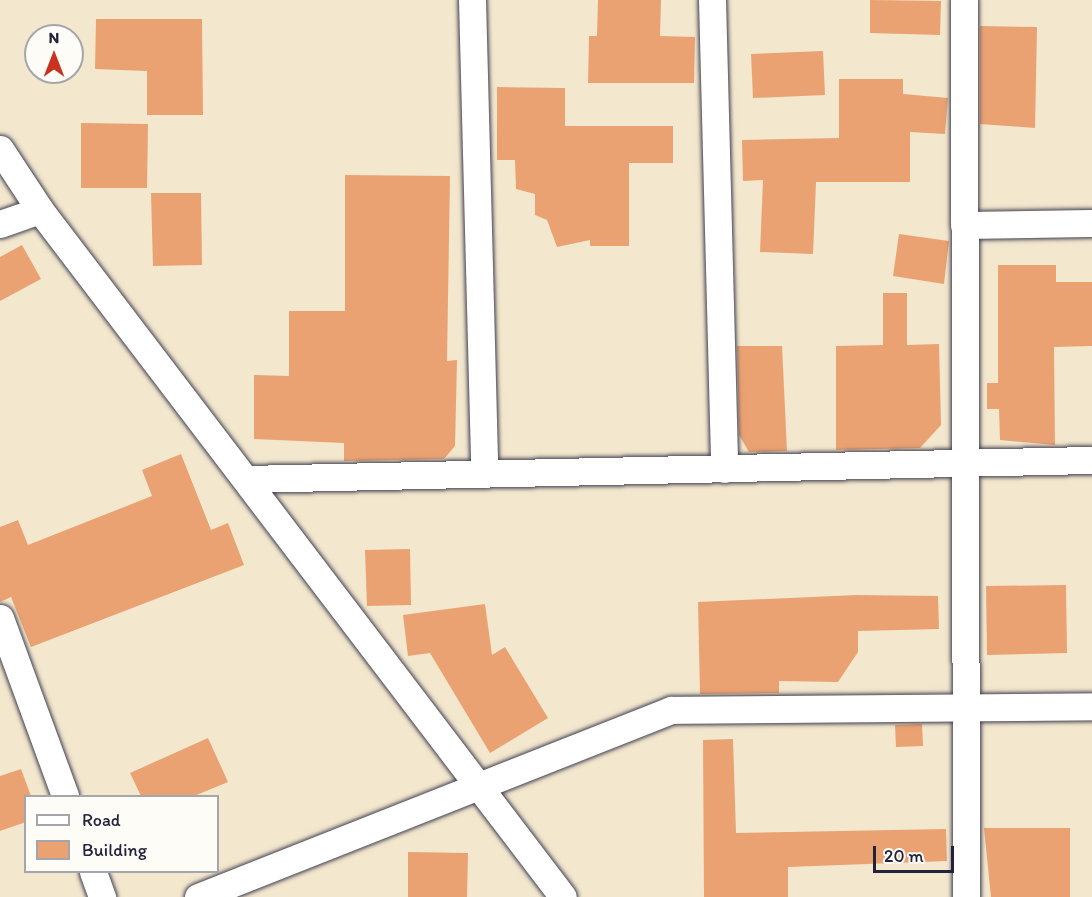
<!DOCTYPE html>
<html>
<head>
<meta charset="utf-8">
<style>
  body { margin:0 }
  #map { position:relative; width:1092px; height:897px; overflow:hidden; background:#f3e7ce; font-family:Itim,sans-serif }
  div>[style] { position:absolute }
  .building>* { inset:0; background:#eba272 }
  .roads { filter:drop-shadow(0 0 2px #414051) drop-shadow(0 0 2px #414051) }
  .minor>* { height:27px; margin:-13.5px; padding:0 13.5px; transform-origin:13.5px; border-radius:13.5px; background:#fff }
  span { translate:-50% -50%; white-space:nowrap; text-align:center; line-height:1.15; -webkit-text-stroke:4.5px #fdfcf7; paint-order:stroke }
  .legend { position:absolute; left:24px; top:795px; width:195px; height:78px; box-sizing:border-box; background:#fdfcf7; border:2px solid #a5a5ac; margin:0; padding:8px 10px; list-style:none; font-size:18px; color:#22223b }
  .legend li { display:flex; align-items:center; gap:12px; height:30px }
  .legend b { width:30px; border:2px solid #a5a5ac }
  .north { position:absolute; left:24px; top:24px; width:60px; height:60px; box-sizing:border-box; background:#fdfcf7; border:2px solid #a5a5ac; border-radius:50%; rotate:0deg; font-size:16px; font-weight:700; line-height:24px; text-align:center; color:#22223b }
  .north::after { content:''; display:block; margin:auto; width:21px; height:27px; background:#c8321e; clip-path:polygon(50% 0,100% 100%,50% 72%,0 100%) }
  .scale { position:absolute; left:873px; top:846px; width:81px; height:27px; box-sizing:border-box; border:3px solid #22223b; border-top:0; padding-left:8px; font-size:18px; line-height:21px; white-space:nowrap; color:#22223b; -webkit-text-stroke:4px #fdfcf7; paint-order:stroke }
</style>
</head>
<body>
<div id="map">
  <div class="building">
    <div style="clip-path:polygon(598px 0,661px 0,660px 36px,695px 37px,694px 83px,588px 83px,589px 36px,597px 36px)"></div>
    <div style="clip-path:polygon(870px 0,941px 1px,940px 35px,870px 33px)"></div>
    <div style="clip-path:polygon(96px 19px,202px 19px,203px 115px,147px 115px,147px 71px,95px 69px)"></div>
    <div style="clip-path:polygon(980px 26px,1037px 27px,1035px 128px,980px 124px)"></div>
    <div style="clip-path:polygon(823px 51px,825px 95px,753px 98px,751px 54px)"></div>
    <div style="clip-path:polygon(839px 79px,903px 79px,903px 94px,948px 98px,945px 134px,910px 132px,910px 182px,816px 182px,813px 254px,760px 252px,763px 180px,743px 181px,742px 140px,839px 138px)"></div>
    <div style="clip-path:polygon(497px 87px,565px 88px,565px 126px,673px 126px,673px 163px,629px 163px,629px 246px,590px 246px,590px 240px,557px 247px,547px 220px,535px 215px,535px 194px,516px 189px,515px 160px,497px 160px)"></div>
    <div style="clip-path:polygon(81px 123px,148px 124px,147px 188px,81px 188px)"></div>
    <div style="clip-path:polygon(345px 175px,450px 176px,447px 361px,457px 360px,455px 446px,444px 459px,344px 461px,344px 443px,254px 439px,254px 375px,289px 376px,289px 311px,345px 311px)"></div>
    <div style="clip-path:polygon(151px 193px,201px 193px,202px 265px,153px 266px)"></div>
    <div style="clip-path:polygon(899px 234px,949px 241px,944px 284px,893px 276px)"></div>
    <div style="clip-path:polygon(22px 245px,41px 279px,0 301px,0 257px)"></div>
    <div style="clip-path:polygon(998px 265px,1056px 265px,1056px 282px,1092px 282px,1092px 346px,1054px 347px,1055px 445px,1000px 440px,999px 409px,987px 409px,987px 383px,998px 383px)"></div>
    <div style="clip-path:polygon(883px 293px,907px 293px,907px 345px,939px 344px,941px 425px,920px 448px,836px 450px,836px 346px,883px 345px)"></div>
    <div style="clip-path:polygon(737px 346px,782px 346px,787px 451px,749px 452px,739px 435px)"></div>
    <div style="clip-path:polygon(181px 454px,211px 530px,228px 523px,244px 565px,31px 647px,11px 597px,0 602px,0 527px,18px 520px,28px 545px,152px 496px,142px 470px)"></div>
    <div style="clip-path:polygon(410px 549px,411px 605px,367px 606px,365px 550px)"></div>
    <div style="clip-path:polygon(1066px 585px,1067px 653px,987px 655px,986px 586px)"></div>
    <div style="clip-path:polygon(857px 595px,938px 596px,939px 629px,858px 631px,858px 652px,838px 682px,779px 681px,779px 693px,700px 694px,698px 602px)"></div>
    <div style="clip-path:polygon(485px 604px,492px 655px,505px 647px,548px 718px,490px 753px,430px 653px,408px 656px,403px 615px)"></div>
    <div style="clip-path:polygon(922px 724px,923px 746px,896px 747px,895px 725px)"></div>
    <div style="clip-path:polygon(208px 738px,228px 782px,194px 796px,141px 796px,130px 773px)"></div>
    <div style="clip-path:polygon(733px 739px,736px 833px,946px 829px,947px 861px,788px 867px,788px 897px,704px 897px,703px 740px)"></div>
    <div style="clip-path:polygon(21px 769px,31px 796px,26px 796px,26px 822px,0 831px,0 776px)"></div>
    <div style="clip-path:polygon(984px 828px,1070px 828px,1070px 897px,991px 897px)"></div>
    <div style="clip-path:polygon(408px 852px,468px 853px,467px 897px,408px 897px)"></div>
  </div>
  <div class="roads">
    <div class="minor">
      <div style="left:472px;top:0;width:474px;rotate:88.5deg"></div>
      <div style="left:712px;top:0;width:469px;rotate:88.5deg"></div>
      <div style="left:964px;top:0;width:897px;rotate:89.87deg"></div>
      <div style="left:0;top:149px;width:73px;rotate:56.7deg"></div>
      <div style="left:0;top:224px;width:42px;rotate:-19.3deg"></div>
      <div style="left:40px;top:210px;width:863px;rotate:52.72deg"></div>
      <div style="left:964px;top:225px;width:128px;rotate:-0.9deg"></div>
      <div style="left:246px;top:479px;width:846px;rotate:-1.29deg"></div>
      <div style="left:0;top:618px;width:189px;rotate:69.9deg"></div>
      <div style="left:93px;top:872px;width:27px;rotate:70deg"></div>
      <div style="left:198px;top:897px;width:509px;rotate:-21.57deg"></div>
      <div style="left:671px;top:710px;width:421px;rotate:-0.5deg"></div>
    </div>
  </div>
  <ul class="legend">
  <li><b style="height:8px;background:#fff"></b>Road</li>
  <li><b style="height:16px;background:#eba272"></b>Building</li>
  </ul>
  <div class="north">N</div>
  <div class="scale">20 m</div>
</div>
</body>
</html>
